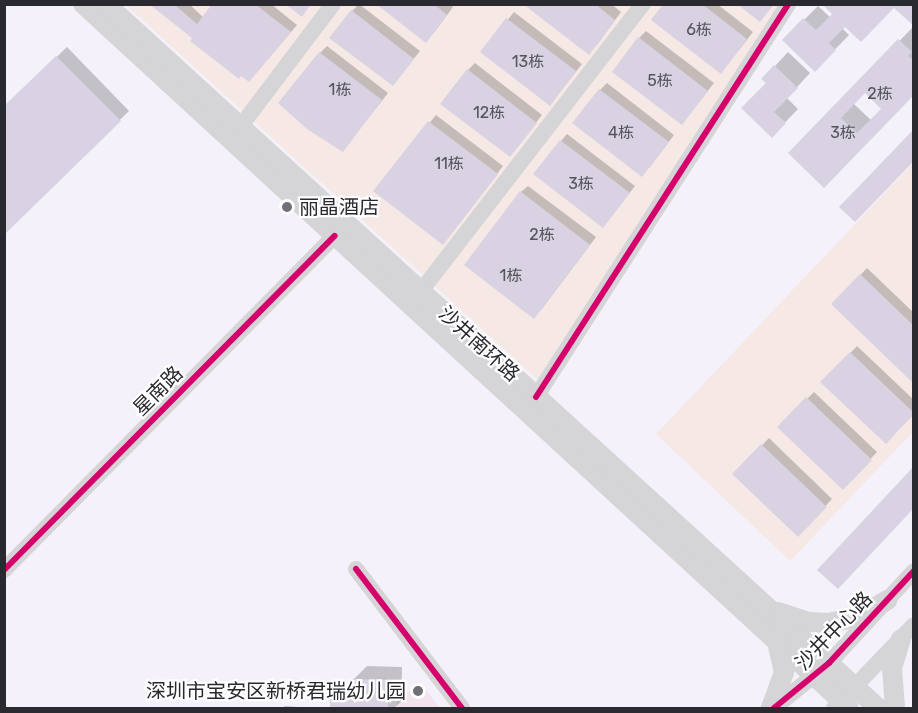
<!DOCTYPE html>
<html>
<head>
<meta charset="utf-8">
<style>
  body { margin:0 }
  #map { position:relative; width:918px; height:713px; overflow:hidden; background:#f4f1fa; font-family:Rubik,"Noto Sans SC",sans-serif }
  div>[style] { position:absolute }
  .industrial>* { inset:0; background:#f6e9e5 }
  .education>* { inset:0; background:#f2e3ec }
  .shadow>* { inset:0; background:#0003 }
  .building>* { inset:0; background:#d8d2e2 }
  .minor>* { height:16px; margin:-8px; padding:0 8px; transform-origin:8px; border-radius:8px; background:#d5d4d6 }
  .major>* { height:20px; margin:-10px; padding:0 10px; transform-origin:10px; border-radius:10px; background:#d5d4d6 }
  .cycleway>* { height:6px; margin:-3px; padding:0 3px; transform-origin:3px; border-radius:3px; background:#d6006c }
  .dots>* { width:16px; height:16px; translate:-50% -50%; box-sizing:border-box; border:3px solid #fefefe; border-radius:50% }
  span { translate:-50% -50%; white-space:nowrap; text-align:center; line-height:1.15; -webkit-text-stroke:4.5px #fefefe; paint-order:stroke }
  .number-label { font-size:16px; color:#56535c }
  .number-label span { -webkit-text-stroke-width:0 }
  .poi-label { font-size:20px; color:#2b2930 }
  .left { translate:0 -50%; text-align:left }
  .right { translate:-100% -50%; text-align:right }
  .street-label { font-size:20px; color:#2b2930 }
  .frame { position:absolute; inset:0; border:6px solid #2b2930; pointer-events:none }
</style>
</head>
<body>
<div id="map">
  <div class="industrial">
    <div style="clip-path:polygon(126px 5px,780px 5px,539px 381px)"></div>
    <div style="clip-path:polygon(913px 163px,913px 432px,790px 561px,656px 434px)"></div>
  </div>
  <div class="education">
    <div style="clip-path:polygon(420px 682px,440px 708px,396px 708px,397px 700px)"></div>
  </div>
  <div class="shadow">
    <div style="clip-path:polygon(151px 4px,189px 4px,204px 18px,214px 4px,271px 4px,297px 25px,256px 73px,194px 38px)"></div>
    <div style="clip-path:polygon(359px 4px,420px 51px,393px 84px,352px 11px)"></div>
    <div style="clip-path:polygon(379px 4px,449px 4px,453px 7px,433px 34px)"></div>
    <div style="clip-path:polygon(526px 4px,611px 4px,621px 12px,596px 46px)"></div>
    <div style="clip-path:polygon(665px 4px,717px 4px,753px 32px,727px 65px)"></div>
    <div style="clip-path:polygon(818px 6px,831px 18px,894px 6px,845px 25px,842px 28px,849px 35px,815px 70px,784px 40px)"></div>
    <div style="clip-path:polygon(514px 12px,582px 64px,556px 97px,482px 52px)"></div>
    <div style="clip-path:polygon(evenodd,914px 26px,914px 93px,838px 172px,790px 153px,914px 26px,865px 92px,883px 109px,872px 121px,854px 104px,865px 92px)"></div>
    <div style="clip-path:polygon(646px 31px,714px 83px,688px 116px,639px 38px)"></div>
    <div style="clip-path:polygon(327px 46px,388px 93px,343px 150px,320px 53px)"></div>
    <div style="clip-path:polygon(67px 47px,129px 111px,4px 233px,4px 108px)"></div>
    <div style="clip-path:polygon(788px 52px,810px 73px,787px 98px,798px 109px,772px 136px,768px 83px,763px 79px)"></div>
    <div style="clip-path:polygon(475px 63px,542px 115px,510px 155px,468px 70px)"></div>
    <div style="clip-path:polygon(607px 83px,674px 135px,649px 168px,600px 90px)"></div>
    <div style="clip-path:polygon(436px 115px,503px 166px,449px 236px,375px 191px)"></div>
    <div style="clip-path:polygon(567px 134px,635px 186px,603px 226px,561px 141px)"></div>
    <div style="clip-path:polygon(528px 186px,596px 237px,541px 310px,521px 192px)"></div>
    <div style="clip-path:polygon(867px 268px,914px 313px,914px 382px,833px 304px)"></div>
    <div style="clip-path:polygon(857px 346px,914px 400px,914px 414px,886px 442px,823px 382px)"></div>
    <div style="clip-path:polygon(814px 392px,877px 452px,843px 488px,779px 427px)"></div>
    <div style="clip-path:polygon(769px 438px,832px 499px,798px 535px,734px 474px)"></div>
    <div style="clip-path:polygon(367px 666px,402px 667px,401px 702px,394px 708px,331px 708px,331px 700px,345px 686px,353px 686px,353px 680px)"></div>
    <div style="clip-path:polygon(285px 706px,313px 708px,282px 708px)"></div>
  </div>
  <div class="building">
    <div style="clip-path:polygon(149px 4px,174px 4px,197px 24px,212px 4px,255px 4px,291px 32px,249px 82px,241px 76px,239px 79px,190px 41px,192px 38px)"></div>
    <div style="clip-path:polygon(285px 4px,311px 4px,302px 17px)"></div>
    <div style="clip-path:polygon(376px 4px,434px 4px,447px 15px,426px 43px)"></div>
    <div style="clip-path:polygon(523px 4px,595px 4px,615px 20px,589px 55px)"></div>
    <div style="clip-path:polygon(663px 4px,702px 4px,747px 39px,721px 74px,651px 20px)"></div>
    <div style="clip-path:polygon(737px 4px,774px 4px,760px 22px)"></div>
    <div style="clip-path:polygon(822px 4px,914px 4px,914px 26px,894px 8px,861px 42px,845px 27px,829px 43px,836px 50px,815px 72px,782px 40px,803px 18px,816px 30px,832px 14px)"></div>
    <div style="clip-path:polygon(351px 10px,414px 59px,393px 86px,329px 38px)"></div>
    <div style="clip-path:polygon(506px 18px,576px 71px,550px 106px,480px 52px)"></div>
    <div style="clip-path:polygon(638px 37px,708px 91px,682px 125px,612px 72px)"></div>
    <div style="clip-path:polygon(evenodd,898px 39px,912px 52px,908px 56px,914px 61px,914px 95px,824px 188px,788px 153px,898px 39px,865px 93px,881px 109px,857px 133px,841px 118px,865px 93px)"></div>
    <div style="clip-path:polygon(319px 52px,382px 100px,343px 152px,307px 129px,278px 103px)"></div>
    <div style="clip-path:polygon(56px 56px,121px 121px,4px 235px,4px 106px)"></div>
    <div style="clip-path:polygon(774px 65px,798px 88px,774px 112px,786px 123px,772px 138px,741px 108px,766px 83px,761px 79px)"></div>
    <div style="clip-path:polygon(467px 69px,537px 123px,510px 157px,440px 104px)"></div>
    <div style="clip-path:polygon(599px 89px,669px 142px,642px 177px,572px 123px)"></div>
    <div style="clip-path:polygon(428px 121px,498px 174px,443px 245px,373px 191px)"></div>
    <div style="clip-path:polygon(914px 129px,914px 161px,855px 222px,839px 207px)"></div>
    <div style="clip-path:polygon(560px 140px,630px 193px,603px 228px,533px 174px)"></div>
    <div style="clip-path:polygon(520px 191px,590px 245px,534px 319px,464px 265px)"></div>
    <div style="clip-path:polygon(860px 274px,914px 326px,914px 384px,831px 304px)"></div>
    <div style="clip-path:polygon(850px 352px,914px 413px,886px 444px,820px 382px)"></div>
    <div style="clip-path:polygon(806px 397px,872px 460px,843px 490px,777px 427px)"></div>
    <div style="clip-path:polygon(761px 444px,827px 507px,798px 537px,732px 474px)"></div>
    <div style="clip-path:polygon(914px 466px,914px 508px,838px 589px,817px 570px)"></div>
    <div style="clip-path:polygon(351px 679px,388px 680px,388px 708px,330px 708px,330px 699px,351px 700px)"></div>
  </div>
  <div class="minor">
    <div style="left:240px;top:127px;width:154px;rotate:-52.9deg"></div>
    <div style="left:421px;top:291px;width:363px;rotate:-52.3deg"></div>
    <div style="left:536px;top:397px;width:467px;rotate:-57.3deg"></div>
    <div style="left:356px;top:569px;width:175px;rotate:52.7deg"></div>
    <div style="left:4px;top:570px;width:470px;rotate:-45.3deg"></div>
    <div style="left:774px;top:708px;width:71px;rotate:-39.3deg"></div>
    <div style="left:829px;top:663px;width:125px;rotate:-47.3deg"></div>
    <div style="left:834px;top:708px;width:115px;rotate:-46.1deg"></div>
  </div>
  <div class="major">
    <div style="left:83px;top:4px;width:1040px;rotate:42.58deg"></div>
    <div style="left:106px;top:4px;width:1045px;rotate:42.36deg"></div>
    <div style="left:778px;top:612px;width:33px;rotate:18deg"></div>
    <div style="left:809px;top:622px;width:19px;rotate:3deg"></div>
    <div style="left:828px;top:623px;width:31px;rotate:-11deg"></div>
    <div style="left:858px;top:617px;width:34px;rotate:-30deg"></div>
    <div style="left:771px;top:708px;width:38px;rotate:-70deg"></div>
    <div style="left:784px;top:672px;width:31px;rotate:-103deg"></div>
    <div style="left:895px;top:708px;width:40px;rotate:-94.3deg"></div>
    <div style="left:892px;top:668px;width:30px;rotate:-73deg"></div>
  </div>
  <div class="cycleway">
    <div style="left:536px;top:397px;width:467px;rotate:-57.3deg"></div>
    <div style="left:356px;top:569px;width:175px;rotate:52.7deg"></div>
    <div style="left:4px;top:570px;width:470px;rotate:-45.3deg"></div>
    <div style="left:774px;top:708px;width:71px;rotate:-39.3deg"></div>
    <div style="left:829px;top:663px;width:125px;rotate:-47.3deg"></div>
  </div>
  <div class="dots">
    <div style="left:287px;top:207px;background:#716f77"></div>
    <div style="left:418px;top:691px;background:#716f77"></div>
  </div>
  <div class="number-label">
    <span style="left:699px;top:30px">6栋</span>
    <span style="left:528px;top:62px">13栋</span>
    <span style="left:660px;top:81px">5栋</span>
    <span style="left:340px;top:90px">1栋</span>
    <span style="left:880px;top:94px">2栋</span>
    <span style="left:489px;top:113px">12栋</span>
    <span style="left:621px;top:133px">4栋</span>
    <span style="left:843px;top:133px">3栋</span>
    <span style="left:449px;top:164px">11栋</span>
    <span style="left:581px;top:184px">3栋</span>
    <span style="left:542px;top:235px">2栋</span>
    <span style="left:511px;top:276px">1栋</span>
  </div>
  <div class="poi-label">
    <span class="left" style="left:299px;top:207px">丽晶酒店</span>
    <span class="right" style="left:406px;top:691px">深圳市宝安区新桥君瑞幼儿园</span>
  </div>
  <div class="street-label">
    <span style="left:479px;top:344px;rotate:42deg">沙井南环路</span>
    <span style="left:158px;top:391px;rotate:-45deg">星南路</span>
    <span style="left:834px;top:631px;rotate:-46deg">沙井中心路</span>
  </div>
  <div class="frame"></div>
</div>
</body>
</html>
